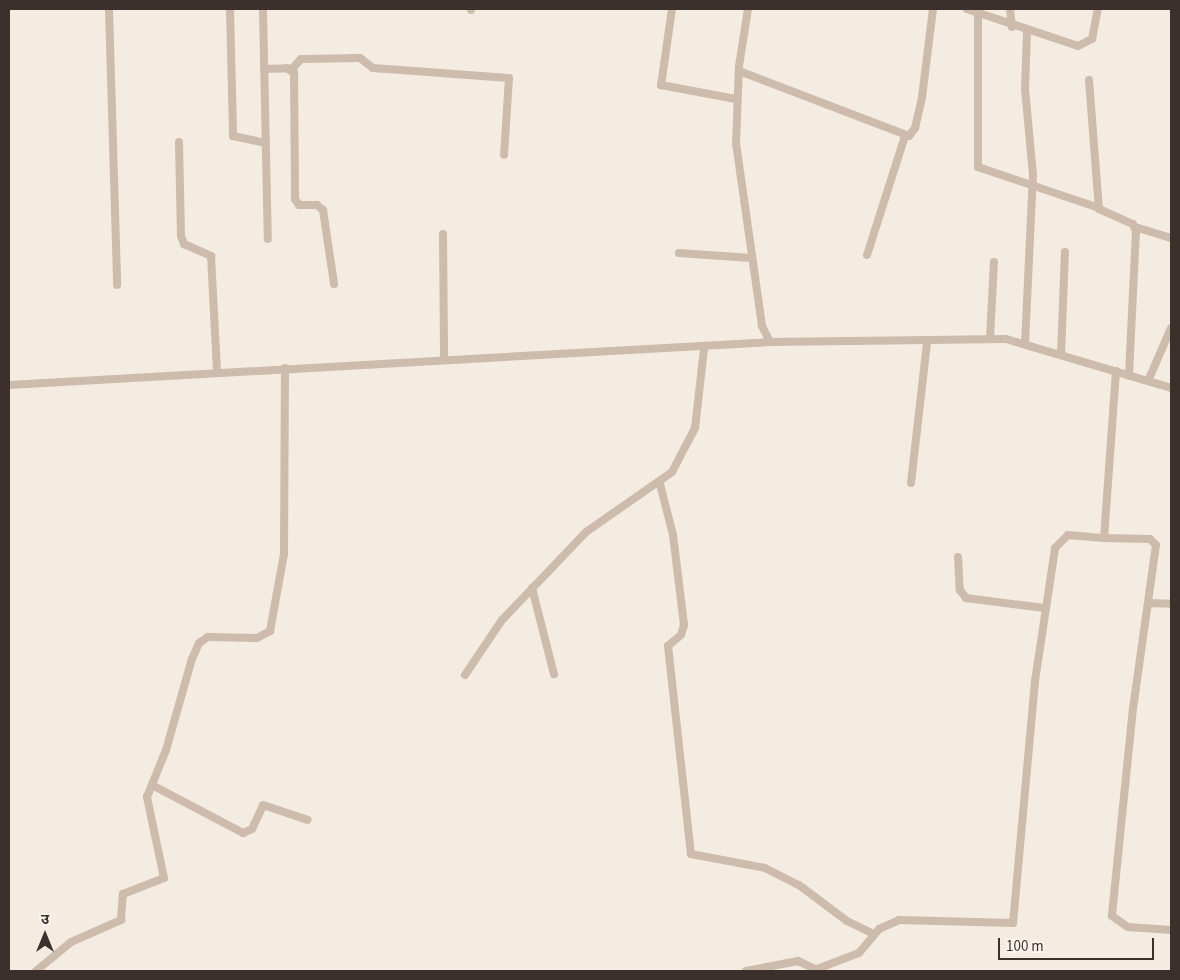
<!DOCTYPE html>
<html>
<head>
<meta charset="utf-8">
<style>
  body { margin:0 }
  #map { position:relative; width:1180px; height:980px; overflow:hidden; background:#f4ebe1; font-family:"Source Sans 3","Noto Sans Devanagari",sans-serif }
  div>[style] { position:absolute }
  .minor>* { height:8px; margin:-4px; padding:0 4px; transform-origin:4px; border-radius:4px; background:#cdbbac }
  span { translate:-50% -50%; white-space:nowrap; text-align:center; line-height:1.15; -webkit-text-stroke:5px #fbf5ee; paint-order:stroke }
  .frame { position:absolute; inset:0; border:10px solid #3b302b; pointer-events:none }
  .north { position:absolute; left:20px; top:910px; width:50px; height:50px; -webkit-text-stroke:4px #fbf5ee; paint-order:stroke; rotate:0deg; font-size:14px; font-weight:700; line-height:20px; text-align:center; color:#3b302b }
  .north::after { content:''; display:block; margin:auto; width:18px; height:22px; background:#3b302b; clip-path:polygon(50% 0,100% 100%,50% 72%,0 100%) }
  .scale { position:absolute; left:998px; top:938px; width:156px; height:22px; box-sizing:border-box; border:2px solid #3b302b; border-top:0; padding-left:6px; font-size:15px; line-height:18px; white-space:nowrap; color:#3b302b; -webkit-text-stroke:4px #fbf5ee; paint-order:stroke }
</style>
</head>
<body>
<div id="map">
  <div class="minor">
    <div style="left:109px;top:9px;width:276px;rotate:88.3deg"></div>
    <div style="left:230px;top:9px;width:127px;rotate:88.6deg"></div>
    <div style="left:233px;top:136px;width:33px;rotate:12deg"></div>
    <div style="left:263px;top:9px;width:230px;rotate:88.8deg"></div>
    <div style="left:672px;top:9px;width:77px;rotate:98.2deg"></div>
    <div style="left:661px;top:85px;width:76px;rotate:10.6deg"></div>
    <div style="left:748px;top:9px;width:58px;rotate:99deg"></div>
    <div style="left:739px;top:66px;width:77px;rotate:92.2deg"></div>
    <div style="left:736px;top:143px;width:185px;rotate:81.9deg"></div>
    <div style="left:762px;top:326px;width:18px;rotate:63deg"></div>
    <div style="left:770px;top:342px;width:236px;rotate:-0.7deg"></div>
    <div style="left:1006px;top:339px;width:172px;rotate:16.5deg"></div>
    <div style="left:967px;top:9px;width:117px;rotate:18.4deg"></div>
    <div style="left:1078px;top:46px;width:16px;rotate:-27deg"></div>
    <div style="left:1092px;top:39px;width:31px;rotate:-79deg"></div>
    <div style="left:1010px;top:9px;width:18px;rotate:84deg"></div>
    <div style="left:471px;top:10px;width:1px;rotate:-90deg"></div>
    <div style="left:978px;top:13px;width:154px;rotate:90deg"></div>
    <div style="left:978px;top:167px;width:128px;rotate:18.7deg"></div>
    <div style="left:264px;top:69px;width:23px;rotate:-2deg"></div>
    <div style="left:287px;top:68px;width:9px;rotate:36deg"></div>
    <div style="left:294px;top:73px;width:126px;rotate:89.5deg"></div>
    <div style="left:295px;top:199px;width:7px;rotate:56deg"></div>
    <div style="left:299px;top:205px;width:18px"></div>
    <div style="left:317px;top:205px;width:8px;rotate:40deg"></div>
    <div style="left:323px;top:210px;width:75px;rotate:81.5deg"></div>
    <div style="left:292px;top:69px;width:13px;rotate:-48deg"></div>
    <div style="left:301px;top:59px;width:59px;rotate:-1deg"></div>
    <div style="left:360px;top:58px;width:16px;rotate:38deg"></div>
    <div style="left:373px;top:68px;width:136px;rotate:4.2deg"></div>
    <div style="left:509px;top:78px;width:77px;rotate:93.7deg"></div>
    <div style="left:739px;top:71px;width:182px;rotate:20.9deg"></div>
    <div style="left:909px;top:136px;width:10px;rotate:-53deg"></div>
    <div style="left:915px;top:128px;width:32px;rotate:-77deg"></div>
    <div style="left:922px;top:97px;width:89px;rotate:-82.9deg"></div>
    <div style="left:1089px;top:80px;width:129px;rotate:85.6deg"></div>
    <div style="left:1099px;top:209px;width:37px;rotate:24deg"></div>
    <div style="left:1133px;top:224px;width:8px;rotate:67deg"></div>
    <div style="left:1136px;top:231px;width:145px;rotate:92.8deg"></div>
    <div style="left:179px;top:142px;width:94px;rotate:88.8deg"></div>
    <div style="left:181px;top:236px;width:9px;rotate:69deg"></div>
    <div style="left:184px;top:244px;width:30px;rotate:24deg"></div>
    <div style="left:211px;top:256px;width:116px;rotate:87deg"></div>
    <div style="left:1135px;top:227px;width:38px;rotate:17deg"></div>
    <div style="left:443px;top:234px;width:125px;rotate:89.5deg"></div>
    <div style="left:679px;top:253px;width:72px;rotate:4deg"></div>
    <div style="left:867px;top:255px;width:125px;rotate:-72.3deg"></div>
    <div style="left:990px;top:338px;width:76px;rotate:-87deg"></div>
    <div style="left:1025px;top:344px;width:169px;rotate:-87.3deg"></div>
    <div style="left:1033px;top:175px;width:86px;rotate:-95.3deg"></div>
    <div style="left:1025px;top:89px;width:57px;rotate:-88deg"></div>
    <div style="left:1061px;top:355px;width:103px;rotate:-87.8deg"></div>
    <div style="left:1116px;top:371px;width:167px;rotate:94.1deg"></div>
    <div style="left:1104px;top:538px;width:46px;rotate:1.2deg"></div>
    <div style="left:1150px;top:539px;width:8px;rotate:45deg"></div>
    <div style="left:1156px;top:545px;width:165px;rotate:98deg"></div>
    <div style="left:1133px;top:708px;width:209px;rotate:95.8deg"></div>
    <div style="left:1112px;top:916px;width:19px;rotate:35deg"></div>
    <div style="left:1128px;top:927px;width:43px;rotate:4deg"></div>
    <div style="left:1148px;top:381px;width:58px;rotate:-66.5deg"></div>
    <div style="left:9px;top:385px;width:762px;rotate:-3.23deg"></div>
    <div style="left:911px;top:483px;width:142px;rotate:-83.5deg"></div>
    <div style="left:660px;top:484px;width:53px;rotate:75.7deg"></div>
    <div style="left:673px;top:535px;width:91px;rotate:83deg"></div>
    <div style="left:684px;top:625px;width:10px;rotate:107deg"></div>
    <div style="left:681px;top:635px;width:17px;rotate:140deg"></div>
    <div style="left:668px;top:646px;width:209px;rotate:83.7deg"></div>
    <div style="left:691px;top:854px;width:75px;rotate:10.7deg"></div>
    <div style="left:765px;top:868px;width:38px;rotate:27deg"></div>
    <div style="left:799px;top:885px;width:60px;rotate:36.9deg"></div>
    <div style="left:847px;top:921px;width:30px;rotate:26deg"></div>
    <div style="left:958px;top:557px;width:33px;rotate:87deg"></div>
    <div style="left:960px;top:590px;width:10px;rotate:53deg"></div>
    <div style="left:966px;top:598px;width:79px;rotate:7.3deg"></div>
    <div style="left:532px;top:588px;width:89px;rotate:75.7deg"></div>
    <div style="left:1148px;top:603px;width:23px;rotate:2deg"></div>
    <div style="left:465px;top:675px;width:66px;rotate:-56.1deg"></div>
    <div style="left:502px;top:620px;width:122px;rotate:-46.3deg"></div>
    <div style="left:586px;top:532px;width:105px;rotate:-34.9deg"></div>
    <div style="left:672px;top:472px;width:50px;rotate:-62.4deg"></div>
    <div style="left:695px;top:428px;width:80px;rotate:-83.5deg"></div>
    <div style="left:152px;top:785px;width:103px;rotate:27.8deg"></div>
    <div style="left:243px;top:833px;width:10px;rotate:-24deg"></div>
    <div style="left:252px;top:829px;width:26px;rotate:-65deg"></div>
    <div style="left:263px;top:805px;width:47px;rotate:18.4deg"></div>
    <div style="left:36px;top:971px;width:45px;rotate:-39.6deg"></div>
    <div style="left:71px;top:942px;width:55px;rotate:-23.7deg"></div>
    <div style="left:121px;top:920px;width:26px;rotate:-86deg"></div>
    <div style="left:123px;top:894px;width:44px;rotate:-21.3deg"></div>
    <div style="left:164px;top:878px;width:83px;rotate:-101.9deg"></div>
    <div style="left:147px;top:797px;width:51px;rotate:-68deg"></div>
    <div style="left:166px;top:750px;width:95px;rotate:-74.1deg"></div>
    <div style="left:192px;top:659px;width:17px;rotate:-66deg"></div>
    <div style="left:199px;top:643px;width:11px;rotate:-34deg"></div>
    <div style="left:208px;top:637px;width:49px;rotate:1.2deg"></div>
    <div style="left:257px;top:638px;width:15px;rotate:-28deg"></div>
    <div style="left:270px;top:631px;width:78px;rotate:-79.7deg"></div>
    <div style="left:284px;top:554px;width:186px;rotate:-89.7deg"></div>
    <div style="left:746px;top:971px;width:53px;rotate:-10.9deg"></div>
    <div style="left:798px;top:961px;width:17px;rotate:25deg"></div>
    <div style="left:812px;top:971px;width:50px;rotate:-21deg"></div>
    <div style="left:859px;top:953px;width:31px;rotate:-50deg"></div>
    <div style="left:879px;top:929px;width:22px;rotate:-24deg"></div>
    <div style="left:899px;top:920px;width:114px;rotate:1.5deg"></div>
    <div style="left:1013px;top:923px;width:243px;rotate:-84.8deg"></div>
    <div style="left:1035px;top:681px;width:134px;rotate:-81.4deg"></div>
    <div style="left:1055px;top:548px;width:18px;rotate:-45deg"></div>
    <div style="left:1068px;top:535px;width:36px;rotate:5deg"></div>
  </div>
  <div class="frame"></div>
  <div class="north">उ</div>
  <div class="scale">100 m</div>
</div>
</body>
</html>
